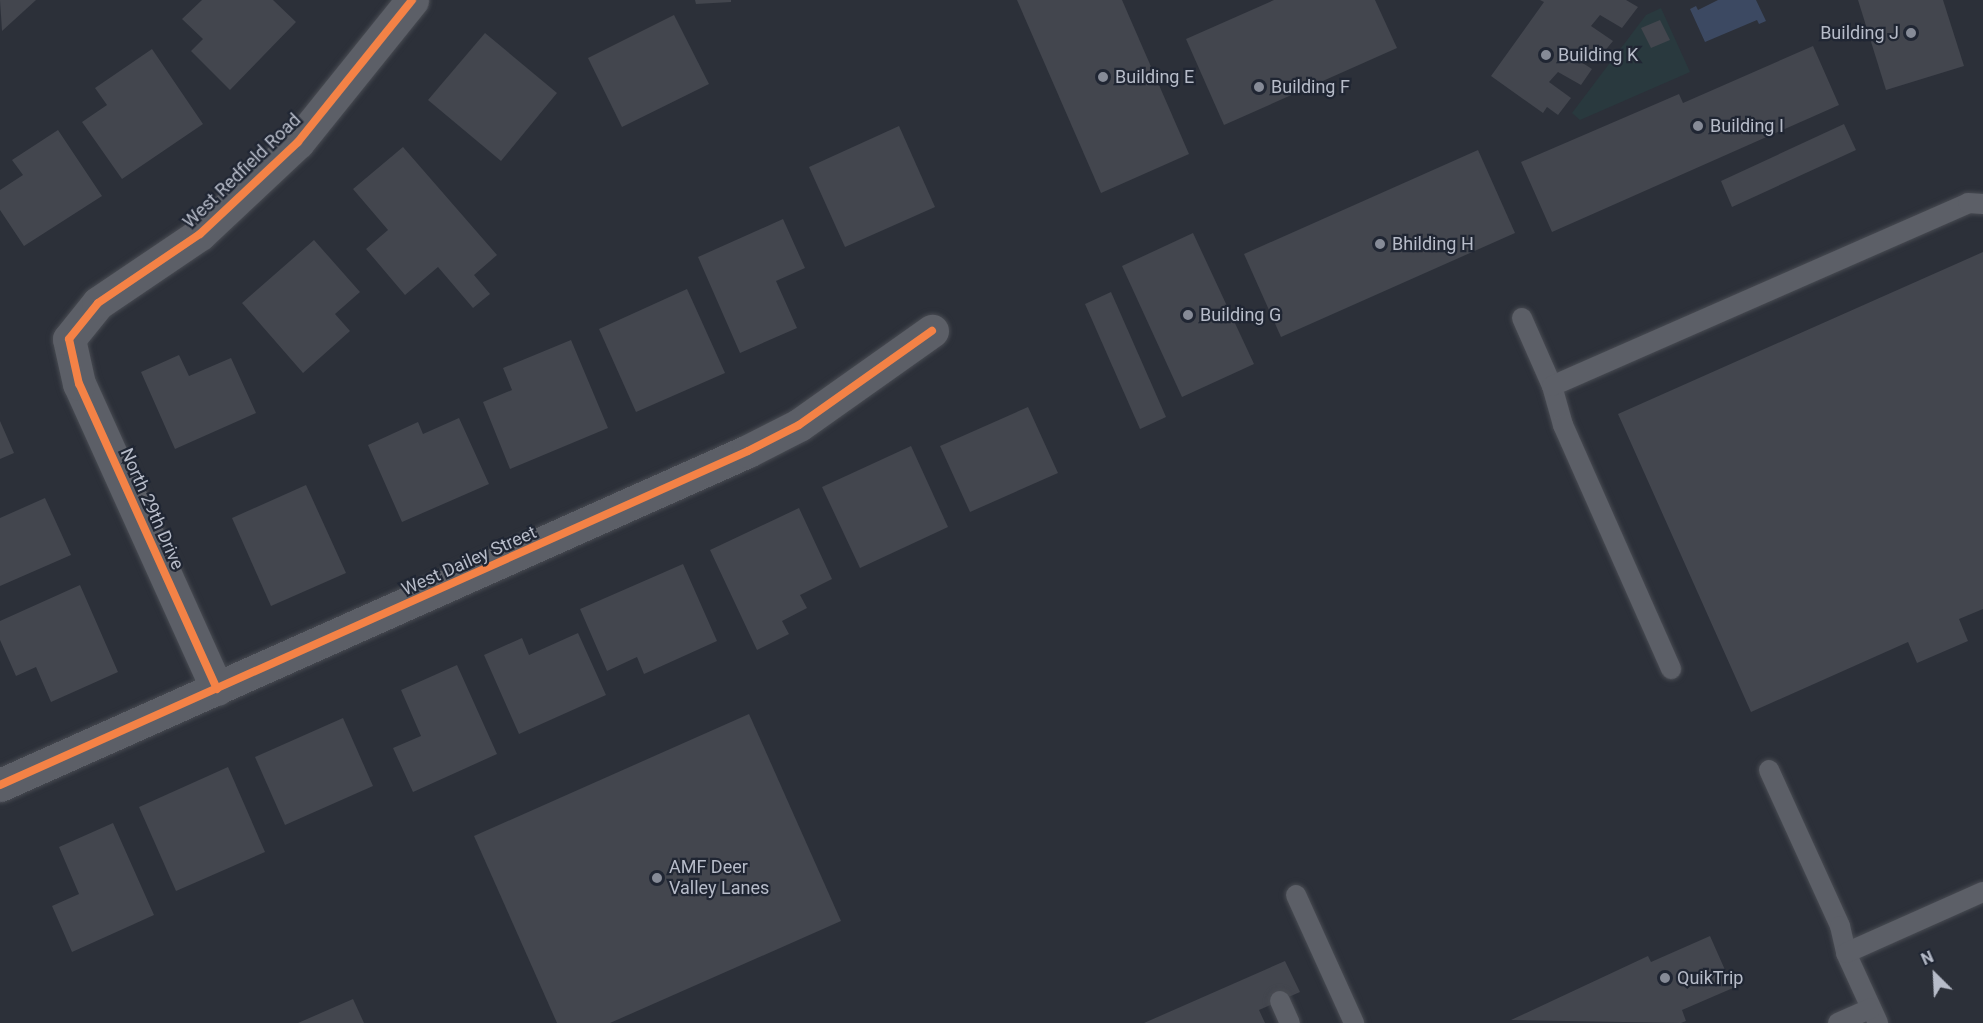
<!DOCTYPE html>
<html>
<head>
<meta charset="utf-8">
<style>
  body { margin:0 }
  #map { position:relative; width:1983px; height:1023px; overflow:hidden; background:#2c3039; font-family:Roboto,sans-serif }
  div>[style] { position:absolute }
  .green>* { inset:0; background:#29393e }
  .water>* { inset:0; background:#3c4962 }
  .building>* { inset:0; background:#43464e }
  .roads { filter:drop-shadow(0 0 2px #484b52) drop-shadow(0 0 2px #484b52) }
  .service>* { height:20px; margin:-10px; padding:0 10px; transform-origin:10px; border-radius:10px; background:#5c5f67 }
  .minor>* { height:33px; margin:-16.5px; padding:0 16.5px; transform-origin:16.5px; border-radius:16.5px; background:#5c5f67 }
  .cycleway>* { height:8px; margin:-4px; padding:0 4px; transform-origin:4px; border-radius:4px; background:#f48246 }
  .dots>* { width:16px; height:16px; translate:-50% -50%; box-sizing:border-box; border:3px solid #202633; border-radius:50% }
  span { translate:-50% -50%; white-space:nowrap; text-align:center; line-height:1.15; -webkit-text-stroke:4.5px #202633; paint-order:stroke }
  .poi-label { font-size:18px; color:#b7bcc9 }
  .right { translate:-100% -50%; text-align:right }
  .left { translate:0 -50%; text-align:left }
  .street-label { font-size:18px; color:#b7bcc9 }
  .north { position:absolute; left:1905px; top:945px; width:60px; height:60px; -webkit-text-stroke:4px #202633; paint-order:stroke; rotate:336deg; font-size:16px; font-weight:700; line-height:24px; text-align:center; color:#b7bcc9 }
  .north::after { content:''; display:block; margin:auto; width:21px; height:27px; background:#b7bcc9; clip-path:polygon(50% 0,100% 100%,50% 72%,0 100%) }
</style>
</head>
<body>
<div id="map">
  <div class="green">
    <div style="clip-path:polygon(1661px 8px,1690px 72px,1580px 120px,1572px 113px,1646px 15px)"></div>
  </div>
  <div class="water">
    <div style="clip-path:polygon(1718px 0,1756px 0,1766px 21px,1759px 24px,1757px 20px,1705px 42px,1690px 9px,1696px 6px,1698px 10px)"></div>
  </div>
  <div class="building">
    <div style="clip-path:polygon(0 0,36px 0,2px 31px)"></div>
    <div style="clip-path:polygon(202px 0,273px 0,296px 22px,230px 90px,191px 51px,203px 39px,182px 19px)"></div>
    <div style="clip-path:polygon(695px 0,731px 0,731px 2px,696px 4px)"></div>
    <div style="clip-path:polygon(1017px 0,1122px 0,1189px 154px,1101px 193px)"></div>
    <div style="clip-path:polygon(1274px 0,1375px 0,1397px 48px,1224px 125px,1186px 39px)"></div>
    <div style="clip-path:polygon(1540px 0,1626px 0,1638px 7px,1622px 28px,1600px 15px,1591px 26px,1613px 41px,1599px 58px,1587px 52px,1581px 62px,1592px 69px,1581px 85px,1558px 72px,1549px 82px,1571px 98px,1558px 115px,1547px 107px,1543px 113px,1491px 76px,1544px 2px)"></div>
    <div style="clip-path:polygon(1858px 0,1943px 0,1964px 66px,1886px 90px)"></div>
    <div style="clip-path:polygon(674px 15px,709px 84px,622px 127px,588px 58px)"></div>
    <div style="clip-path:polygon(1660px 20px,1670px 40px,1651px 48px,1641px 28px)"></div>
    <div style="clip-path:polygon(485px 33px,557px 93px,501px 161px,428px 100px)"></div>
    <div style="clip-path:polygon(1813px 46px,1839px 105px,1552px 232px,1521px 162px,1679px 94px,1683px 103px)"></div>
    <div style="clip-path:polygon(152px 49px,203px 124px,122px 179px,82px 122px,107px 105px,95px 88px)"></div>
    <div style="clip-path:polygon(1844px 124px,1856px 150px,1732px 207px,1721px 181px)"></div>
    <div style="clip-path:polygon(899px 126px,935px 207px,845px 247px,809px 167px)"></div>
    <div style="clip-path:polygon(58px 130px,102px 196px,24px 246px,0 210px,0 190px,23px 175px,12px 160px)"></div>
    <div style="clip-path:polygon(403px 147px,497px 255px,474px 275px,490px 294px,473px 308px,438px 267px,405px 295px,366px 249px,388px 230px,353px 189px)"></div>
    <div style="clip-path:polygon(1478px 150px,1515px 233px,1281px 337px,1244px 254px)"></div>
    <div style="clip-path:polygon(783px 219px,805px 268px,776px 281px,797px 328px,740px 353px,698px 257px)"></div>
    <div style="clip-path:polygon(1193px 233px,1254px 364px,1182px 397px,1122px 266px)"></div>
    <div style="clip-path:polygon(314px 240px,360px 292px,335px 314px,350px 331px,303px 373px,242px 303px)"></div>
    <div style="clip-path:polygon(1983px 252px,1983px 609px,1959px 619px,1968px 641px,1917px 663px,1908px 642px,1751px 712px,1618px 414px)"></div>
    <div style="clip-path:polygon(687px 289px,725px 373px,636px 412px,599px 329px)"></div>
    <div style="clip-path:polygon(1111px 292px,1166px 417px,1140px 429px,1085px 304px)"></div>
    <div style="clip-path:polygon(571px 340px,608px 428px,510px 469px,483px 402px,512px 390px,503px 368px)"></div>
    <div style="clip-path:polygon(179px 355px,189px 376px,231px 358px,256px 413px,175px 449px,141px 372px)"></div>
    <div style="clip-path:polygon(1028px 407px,1058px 473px,970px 512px,940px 446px)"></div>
    <div style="clip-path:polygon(459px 418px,489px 484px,402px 522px,368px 445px,418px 422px,423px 434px)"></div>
    <div style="clip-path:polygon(0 421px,14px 453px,0 459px)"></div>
    <div style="clip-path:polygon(911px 446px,948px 527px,860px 568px,822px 487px)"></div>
    <div style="clip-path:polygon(306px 485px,346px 573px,271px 606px,232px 518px)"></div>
    <div style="clip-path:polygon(45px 498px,71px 555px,0 586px,0 518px)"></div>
    <div style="clip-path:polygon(799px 508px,832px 579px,800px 595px,807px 608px,782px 621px,789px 634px,757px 650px,710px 550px)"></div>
    <div style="clip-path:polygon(683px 564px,717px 641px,644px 674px,637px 657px,607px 671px,580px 609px)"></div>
    <div style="clip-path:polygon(80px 585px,118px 672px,51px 702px,36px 667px,16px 676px,0 640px,0 621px)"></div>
    <div style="clip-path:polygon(578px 633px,606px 695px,519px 734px,484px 655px,522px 638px,529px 655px)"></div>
    <div style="clip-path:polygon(457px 665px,497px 754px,413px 792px,393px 748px,421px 736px,401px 690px)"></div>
    <div style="clip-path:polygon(749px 714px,841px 921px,610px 1023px,557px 1023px,474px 836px)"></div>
    <div style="clip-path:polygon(343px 718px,373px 786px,285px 825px,255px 757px)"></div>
    <div style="clip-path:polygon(228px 767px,265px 852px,176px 891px,139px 807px)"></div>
    <div style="clip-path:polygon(113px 823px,154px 915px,72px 952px,52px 906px,79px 894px,59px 847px)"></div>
    <div style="clip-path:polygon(1710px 936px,1733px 988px,1682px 1010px,1686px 1021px,1681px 1023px,1511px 1020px,1648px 956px,1651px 962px)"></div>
    <div style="clip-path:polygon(1285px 961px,1300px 992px,1259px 1010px,1265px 1023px,1144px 1023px)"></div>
    <div style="clip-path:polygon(353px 999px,364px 1023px,298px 1023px)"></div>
  </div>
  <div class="roads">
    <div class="service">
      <div style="left:1522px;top:318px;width:74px;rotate:66.2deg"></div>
      <div style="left:1552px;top:386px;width:41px;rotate:74.2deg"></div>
      <div style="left:1563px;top:425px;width:267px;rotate:66.1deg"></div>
      <div style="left:1552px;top:386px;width:454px;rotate:-23.7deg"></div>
      <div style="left:1968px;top:203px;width:15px;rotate:4deg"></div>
      <div style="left:1769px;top:770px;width:171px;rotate:65.5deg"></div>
      <div style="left:1840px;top:926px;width:28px;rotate:77deg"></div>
      <div style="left:1846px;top:953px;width:77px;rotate:65.4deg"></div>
      <div style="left:1296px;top:895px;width:141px;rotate:65.6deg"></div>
      <div style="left:1846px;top:953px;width:150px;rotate:-24deg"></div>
      <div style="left:1280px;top:1001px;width:24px;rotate:66deg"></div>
      <div style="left:1838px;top:1023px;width:36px;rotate:-24deg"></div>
    </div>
    <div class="minor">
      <div style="left:217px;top:689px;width:335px;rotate:-114.3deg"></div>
      <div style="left:79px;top:384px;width:46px;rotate:-102.5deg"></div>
      <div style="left:69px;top:339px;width:46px;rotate:-51.1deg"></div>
      <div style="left:98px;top:303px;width:123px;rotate:-34.1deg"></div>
      <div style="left:200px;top:234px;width:134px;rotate:-43.2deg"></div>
      <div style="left:298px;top:142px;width:182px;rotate:-51.2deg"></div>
      <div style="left:0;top:785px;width:819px;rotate:-24.06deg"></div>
      <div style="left:748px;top:451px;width:57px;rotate:-27deg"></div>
      <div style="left:799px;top:425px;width:163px;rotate:-35.3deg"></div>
    </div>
  </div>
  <div class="cycleway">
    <div style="left:217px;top:689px;width:335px;rotate:-114.3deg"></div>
    <div style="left:79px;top:384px;width:46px;rotate:-102.5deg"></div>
    <div style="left:69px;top:339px;width:46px;rotate:-51.1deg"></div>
    <div style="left:98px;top:303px;width:123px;rotate:-34.1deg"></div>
    <div style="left:200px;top:234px;width:134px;rotate:-43.2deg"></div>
    <div style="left:298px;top:142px;width:182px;rotate:-51.2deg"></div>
    <div style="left:0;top:785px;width:819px;rotate:-24.06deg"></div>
    <div style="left:748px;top:451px;width:57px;rotate:-27deg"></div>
    <div style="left:799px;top:425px;width:163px;rotate:-35.3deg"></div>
  </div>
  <div class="dots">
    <div style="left:1911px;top:33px;background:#868b97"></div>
    <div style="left:1546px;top:55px;background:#868b97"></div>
    <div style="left:1103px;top:77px;background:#868b97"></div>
    <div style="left:1259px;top:87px;background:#868b97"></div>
    <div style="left:1698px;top:126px;background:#868b97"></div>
    <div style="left:1380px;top:244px;background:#868b97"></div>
    <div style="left:1188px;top:315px;background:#868b97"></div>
    <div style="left:657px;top:878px;background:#868b97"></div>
    <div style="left:1665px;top:978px;background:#868b97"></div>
  </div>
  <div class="poi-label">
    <span class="right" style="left:1899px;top:33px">Building J</span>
    <span class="left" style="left:1558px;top:55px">Building K</span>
    <span class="left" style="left:1115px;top:77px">Building E</span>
    <span class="left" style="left:1271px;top:87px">Building F</span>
    <span class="left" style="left:1710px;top:126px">Building I</span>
    <span class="left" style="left:1392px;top:244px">Bhilding H</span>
    <span class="left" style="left:1200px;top:315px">Building G</span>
    <span class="left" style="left:669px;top:878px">AMF Deer<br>Valley Lanes</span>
    <span class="left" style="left:1677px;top:978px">QuikTrip</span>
  </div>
  <div class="street-label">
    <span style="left:242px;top:171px;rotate:-44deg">West Redfield Road</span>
    <span style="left:152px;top:509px;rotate:66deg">North 29th Drive</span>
    <span style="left:469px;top:561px;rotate:-24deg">West Dailey Street</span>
  </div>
  <div class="north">N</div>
</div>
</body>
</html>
